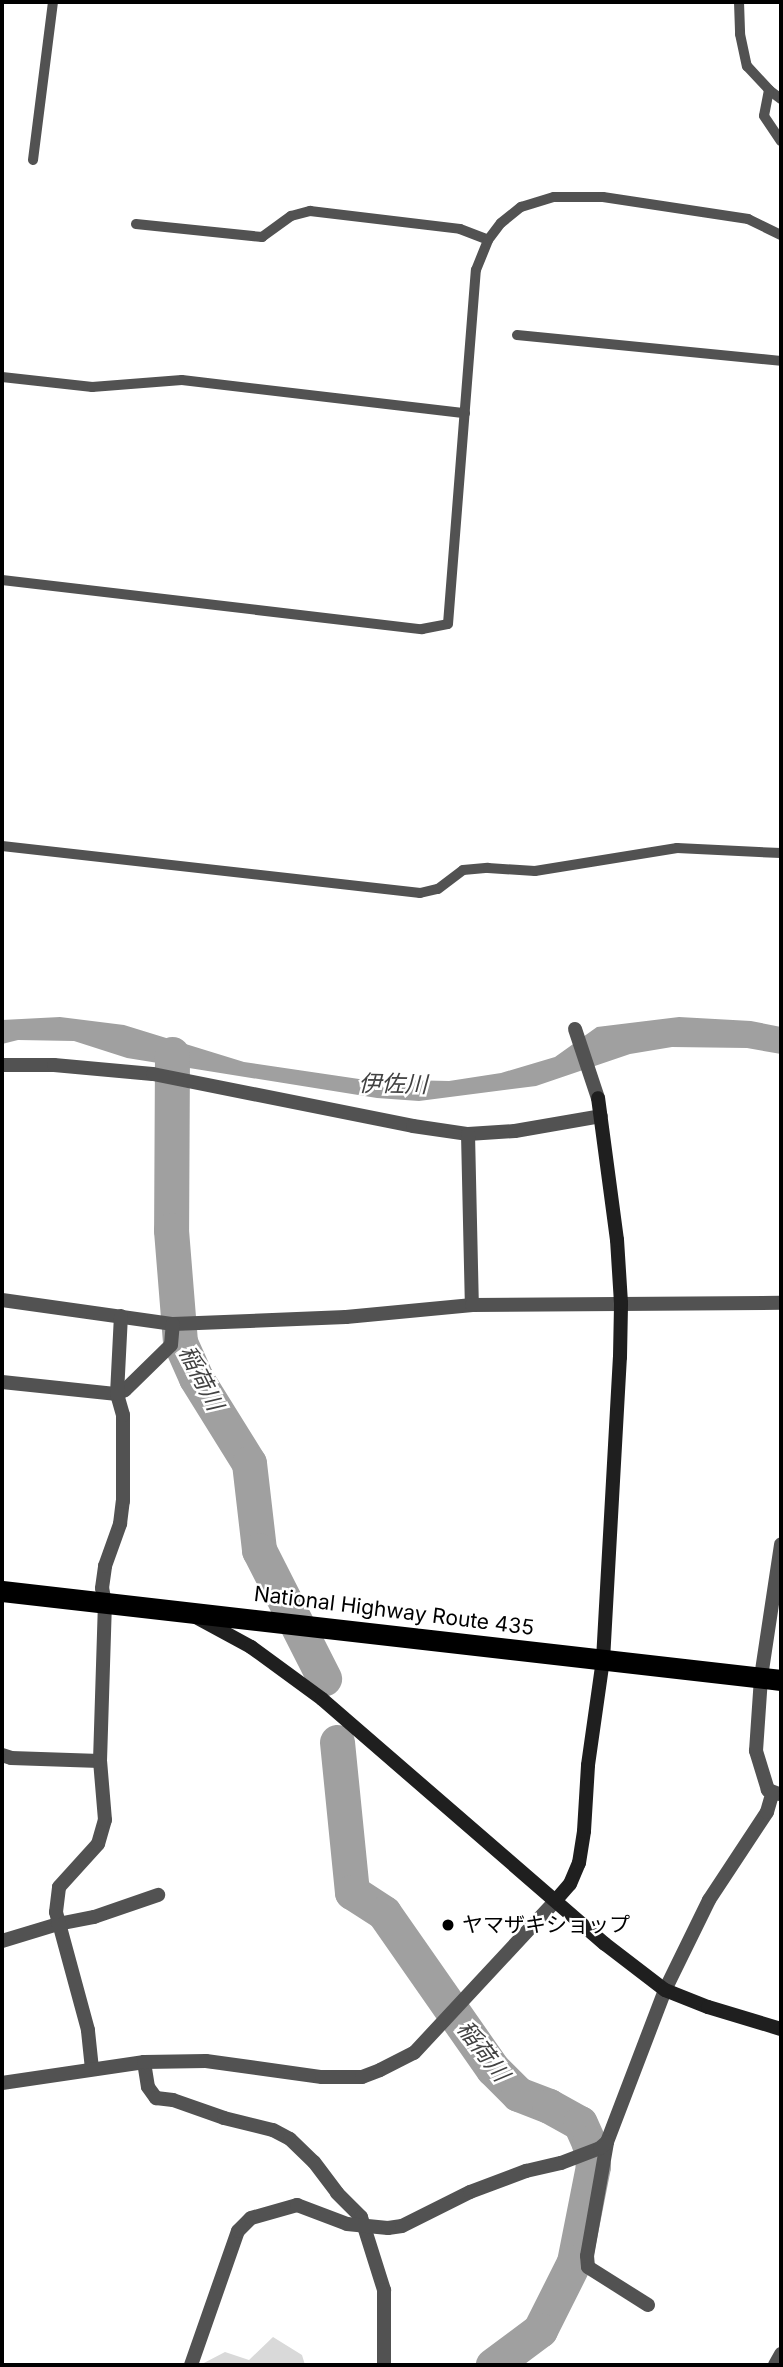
<!DOCTYPE html>
<html>
<head>
<meta charset="utf-8">
<style>
  body { margin:0 }
  #map { position:relative; width:783px; height:2367px; overflow:hidden; background:#fff; font-family:Inter,"Noto Sans JP",sans-serif }
  div>[style] { position:absolute }
  .green>* { inset:0; background:#d9d9d9 }
  .water>* { inset:0; background:#a0a0a0 }
  .river>* { height:35px; margin:-17.5px; padding:0 17.5px; transform-origin:17.5px; border-radius:17.5px; background:#a0a0a0 }
  .lane>* { height:10px; margin:-5px; padding:0 5px; transform-origin:5px; border-radius:5px; background:#525252 }
  .street>* { height:14px; margin:-7px; padding:0 7px; transform-origin:7px; border-radius:7px; background:#525252 }
  .secondary>* { height:14px; margin:-7px; padding:0 7px; transform-origin:7px; border-radius:7px; background:#1f1f1f }
  .highway>* { height:21px; margin:-10.5px; padding:0 10.5px; transform-origin:10.5px; border-radius:10.5px; background:#000 }
  .dots>* { width:19px; height:19px; translate:-50% -50%; box-sizing:border-box; border:4px solid #fff; border-radius:50% }
  span { translate:-50% -50%; white-space:nowrap; text-align:center; line-height:1.15; -webkit-text-stroke:5px #fff; paint-order:stroke }
  .street-label { font-size:21px; color:#000 }
  .poi-label { font-size:21px; color:#000 }
  .left { translate:0 -50%; text-align:left }
  .water-label { font-size:23px; color:#414141; font-style:italic }
  .frame { position:absolute; inset:0; border:4px solid #000; pointer-events:none }
</style>
</head>
<body>
<div id="map">
  <div class="green">
    <div style="clip-path:polygon(273px 2337px,302px 2355px,305px 2365px,200px 2365px,225px 2352px,249px 2360px)"></div>
  </div>
  <div class="water">
    <div style="clip-path:polygon(60px 1017px,124px 1025px,244px 1062px,359px 1079px,449px 1081px,501px 1073px,555px 1057px,597px 1027px,679px 1017px,751px 1021px,781px 1027px,781px 1054px,747px 1048px,672px 1047px,630px 1054px,536px 1086px,419px 1101px,377px 1098px,127px 1058px,74px 1041px,18px 1040px,2px 1044px,2px 1020px)"></div>
  </div>
  <div class="river">
    <div style="left:172px;top:1054px;width:176px;rotate:90.3deg"></div>
    <div style="left:171px;top:1230px;width:112px;rotate:85.4deg"></div>
    <div style="left:180px;top:1342px;width:39px;rotate:66deg"></div>
    <div style="left:196px;top:1378px;width:100px;rotate:58.1deg"></div>
    <div style="left:249px;top:1463px;width:88px;rotate:83.4deg"></div>
    <div style="left:259px;top:1550px;width:144px;rotate:63.1deg"></div>
    <div style="left:337px;top:1742px;width:151px;rotate:84.3deg"></div>
    <div style="left:352px;top:1892px;width:38px;rotate:33deg"></div>
    <div style="left:384px;top:1913px;width:190px;rotate:55.1deg"></div>
    <div style="left:493px;top:2069px;width:35px;rotate:45deg"></div>
    <div style="left:518px;top:2094px;width:33px;rotate:21deg"></div>
    <div style="left:549px;top:2106px;width:35px;rotate:29deg"></div>
    <div style="left:580px;top:2123px;width:22px;rotate:66deg"></div>
    <div style="left:589px;top:2143px;width:23px;rotate:80deg"></div>
    <div style="left:593px;top:2166px;width:98px;rotate:101.2deg"></div>
    <div style="left:574px;top:2262px;width:76px;rotate:116.6deg"></div>
    <div style="left:540px;top:2330px;width:59px;rotate:143.3deg"></div>
  </div>
  <div class="lane">
    <div style="left:739px;top:2px;width:32px;rotate:88deg"></div>
    <div style="left:740px;top:34px;width:33px;rotate:78deg"></div>
    <div style="left:747px;top:66px;width:33px;rotate:47deg"></div>
    <div style="left:769px;top:90px;width:15px;rotate:37deg"></div>
    <div style="left:769px;top:90px;width:26px;rotate:101deg"></div>
    <div style="left:764px;top:116px;width:30px;rotate:56deg"></div>
    <div style="left:33px;top:160px;width:159px;rotate:-82.8deg"></div>
    <div style="left:136px;top:224px;width:127px;rotate:5.9deg"></div>
    <div style="left:262px;top:237px;width:36px;rotate:-36deg"></div>
    <div style="left:291px;top:216px;width:20px;rotate:-15deg"></div>
    <div style="left:310px;top:211px;width:151px;rotate:6.8deg"></div>
    <div style="left:460px;top:229px;width:30px;rotate:21deg"></div>
    <div style="left:517px;top:335px;width:265px;rotate:5.6deg"></div>
    <div style="left:2px;top:377px;width:91px;rotate:6.3deg"></div>
    <div style="left:92px;top:387px;width:90px;rotate:-4.4deg"></div>
    <div style="left:182px;top:380px;width:285px;rotate:6.7deg"></div>
    <div style="left:2px;top:580px;width:423px;rotate:6.7deg"></div>
    <div style="left:422px;top:629px;width:26px;rotate:-11deg"></div>
    <div style="left:448px;top:624px;width:355px;rotate:-85.5deg"></div>
    <div style="left:476px;top:270px;width:32px;rotate:-68deg"></div>
    <div style="left:488px;top:240px;width:21px;rotate:-53deg"></div>
    <div style="left:501px;top:223px;width:26px;rotate:-39deg"></div>
    <div style="left:521px;top:207px;width:34px;rotate:-17deg"></div>
    <div style="left:554px;top:197px;width:49px"></div>
    <div style="left:603px;top:197px;width:147px;rotate:8.6deg"></div>
    <div style="left:748px;top:219px;width:37px;rotate:26deg"></div>
    <div style="left:2px;top:846px;width:421px;rotate:6.4deg"></div>
    <div style="left:420px;top:893px;width:18px;rotate:-13deg"></div>
    <div style="left:438px;top:889px;width:31px;rotate:-37deg"></div>
    <div style="left:463px;top:870px;width:25px;rotate:-5deg"></div>
    <div style="left:488px;top:868px;width:47px;rotate:3.7deg"></div>
    <div style="left:535px;top:871px;width:144px;rotate:-9.2deg"></div>
    <div style="left:677px;top:848px;width:104px;rotate:2.8deg"></div>
  </div>
  <div class="street">
    <div style="left:575px;top:1029px;width:73px;rotate:71.6deg"></div>
    <div style="left:2px;top:1065px;width:52px"></div>
    <div style="left:54px;top:1065px;width:99px;rotate:5.2deg"></div>
    <div style="left:153px;top:1074px;width:265px;rotate:11.3deg"></div>
    <div style="left:413px;top:1126px;width:56px;rotate:8.3deg"></div>
    <div style="left:468px;top:1134px;width:47px;rotate:-3.7deg"></div>
    <div style="left:515px;top:1131px;width:87px;rotate:-9.9deg"></div>
    <div style="left:468px;top:1134px;width:171px;rotate:88.7deg"></div>
    <div style="left:2px;top:1300px;width:173px;rotate:8deg"></div>
    <div style="left:173px;top:1324px;width:173px;rotate:-2.3deg"></div>
    <div style="left:346px;top:1317px;width:127px;rotate:-5.4deg"></div>
    <div style="left:472px;top:1305px;width:309px;rotate:-0.4deg"></div>
    <div style="left:2px;top:1382px;width:116px;rotate:6deg"></div>
    <div style="left:117px;top:1394px;width:9px;rotate:-27deg"></div>
    <div style="left:125px;top:1390px;width:64px;rotate:-44.4deg"></div>
    <div style="left:171px;top:1345px;width:21px;rotate:-85deg"></div>
    <div style="left:2px;top:1755px;width:9px;rotate:18deg"></div>
    <div style="left:11px;top:1758px;width:89px;rotate:1.9deg"></div>
    <div style="left:779px;top:1794px;width:12px;rotate:-160deg"></div>
    <div style="left:768px;top:1790px;width:41px;rotate:-107.1deg"></div>
    <div style="left:756px;top:1751px;width:74px;rotate:-86.1deg"></div>
    <div style="left:761px;top:1677px;width:134px;rotate:-81.4deg"></div>
    <div style="left:2px;top:1941px;width:59px;rotate:-16.9deg"></div>
    <div style="left:58px;top:1924px;width:37px;rotate:-11deg"></div>
    <div style="left:94px;top:1917px;width:68px;rotate:-19deg"></div>
    <div style="left:144px;top:2062px;width:25px;rotate:81deg"></div>
    <div style="left:148px;top:2087px;width:14px;rotate:54deg"></div>
    <div style="left:156px;top:2098px;width:17px;rotate:7deg"></div>
    <div style="left:173px;top:2100px;width:54px;rotate:19.4deg"></div>
    <div style="left:224px;top:2118px;width:50px;rotate:13.8deg"></div>
    <div style="left:273px;top:2130px;width:19px;rotate:28deg"></div>
    <div style="left:290px;top:2139px;width:33px;rotate:44deg"></div>
    <div style="left:314px;top:2162px;width:39px;rotate:53deg"></div>
    <div style="left:337px;top:2193px;width:34px;rotate:45deg"></div>
    <div style="left:361px;top:2217px;width:77px;rotate:72.5deg"></div>
    <div style="left:384px;top:2290px;width:75px;rotate:90deg"></div>
    <div style="left:92px;top:2069px;width:39px;rotate:-96deg"></div>
    <div style="left:88px;top:2030px;width:122px;rotate:-105.2deg"></div>
    <div style="left:56px;top:1912px;width:25px;rotate:-83deg"></div>
    <div style="left:59px;top:1887px;width:58px;rotate:-47.8deg"></div>
    <div style="left:98px;top:1844px;width:25px;rotate:-74deg"></div>
    <div style="left:105px;top:1820px;width:59px;rotate:-94.8deg"></div>
    <div style="left:100px;top:1761px;width:158px;rotate:-88.2deg"></div>
    <div style="left:105px;top:1603px;width:15px;rotate:-101deg"></div>
    <div style="left:102px;top:1588px;width:22px;rotate:-82deg"></div>
    <div style="left:105px;top:1566px;width:45px;rotate:-70.3deg"></div>
    <div style="left:120px;top:1524px;width:23px;rotate:-83deg"></div>
    <div style="left:123px;top:1501px;width:86px;rotate:-90deg"></div>
    <div style="left:123px;top:1415px;width:22px;rotate:-106deg"></div>
    <div style="left:117px;top:1394px;width:78px;rotate:-87.1deg"></div>
    <div style="left:2px;top:2083px;width:144px;rotate:-8.4deg"></div>
    <div style="left:144px;top:2062px;width:62px;rotate:-0.9deg"></div>
    <div style="left:206px;top:2061px;width:117px;rotate:7.9deg"></div>
    <div style="left:322px;top:2077px;width:40px"></div>
    <div style="left:362px;top:2077px;width:19px;rotate:-21deg"></div>
    <div style="left:380px;top:2070px;width:38px;rotate:-27deg"></div>
    <div style="left:414px;top:2053px;width:209px;rotate:-47.1deg"></div>
    <div style="left:648px;top:2305px;width:71px;rotate:-147.7deg"></div>
    <div style="left:588px;top:2267px;width:11px;rotate:-95deg"></div>
    <div style="left:587px;top:2256px;width:116px;rotate:-80deg"></div>
    <div style="left:607px;top:2142px;width:163px;rotate:-69.1deg"></div>
    <div style="left:665px;top:1990px;width:100px;rotate:-63.9deg"></div>
    <div style="left:709px;top:1900px;width:105px;rotate:-56.6deg"></div>
    <div style="left:767px;top:1812px;width:19px;rotate:-74deg"></div>
    <div style="left:191px;top:2365px;width:142px;rotate:-70.7deg"></div>
    <div style="left:238px;top:2231px;width:18px;rotate:-45deg"></div>
    <div style="left:251px;top:2218px;width:48px;rotate:-15.8deg"></div>
    <div style="left:297px;top:2205px;width:53px;rotate:20.8deg"></div>
    <div style="left:347px;top:2224px;width:41px;rotate:5.6deg"></div>
    <div style="left:388px;top:2228px;width:14px;rotate:-8deg"></div>
    <div style="left:402px;top:2226px;width:76px;rotate:-26.6deg"></div>
    <div style="left:470px;top:2192px;width:60px;rotate:-20.6deg"></div>
    <div style="left:526px;top:2171px;width:36px;rotate:-13deg"></div>
    <div style="left:561px;top:2163px;width:42px;rotate:-21deg"></div>
    <div style="left:600px;top:2148px;width:9px;rotate:-41deg"></div>
    <div style="left:775px;top:2365px;width:13px;rotate:-61deg"></div>
  </div>
  <div class="secondary">
    <div style="left:196px;top:1617px;width:63px;rotate:28.6deg"></div>
    <div style="left:251px;top:1647px;width:88px;rotate:36.2deg"></div>
    <div style="left:322px;top:1699px;width:374px;rotate:40.9deg"></div>
    <div style="left:605px;top:1944px;width:76px;rotate:37.5deg"></div>
    <div style="left:665px;top:1990px;width:46px;rotate:21.6deg"></div>
    <div style="left:708px;top:2007px;width:76px;rotate:16.8deg"></div>
    <div style="left:556px;top:1900px;width:21px;rotate:-49deg"></div>
    <div style="left:570px;top:1884px;width:23px;rotate:-67deg"></div>
    <div style="left:579px;top:1863px;width:32px;rotate:-81deg"></div>
    <div style="left:584px;top:1831px;width:66px;rotate:-86.5deg"></div>
    <div style="left:588px;top:1765px;width:106px;rotate:-81.9deg"></div>
    <div style="left:603px;top:1660px;width:303px;rotate:-86.8deg"></div>
    <div style="left:620px;top:1357px;width:54px;rotate:-88.9deg"></div>
    <div style="left:621px;top:1303px;width:63px;rotate:-93.6deg"></div>
    <div style="left:617px;top:1240px;width:143px;rotate:-97.6deg"></div>
  </div>
  <div class="highway">
    <div style="left:2px;top:1591px;width:784px;rotate:6.52deg"></div>
  </div>
  <div class="dots">
    <div style="left:448px;top:1925px;background:#000"></div>
  </div>
  <div class="street-label">
    <span style="left:394px;top:1611px;rotate:7deg">National Highway Route 435</span>
  </div>
  <div class="poi-label">
    <span class="left" style="left:462px;top:1925px">ヤマザキショップ</span>
  </div>
  <div class="water-label">
    <span style="left:393px;top:1084px;rotate:1deg">伊佐川</span>
    <span style="left:201px;top:1378px;rotate:63deg">稲荷川</span>
    <span style="left:483px;top:2051px;rotate:53deg">稲荷川</span>
  </div>
  <div class="frame"></div>
</div>
</body>
</html>
